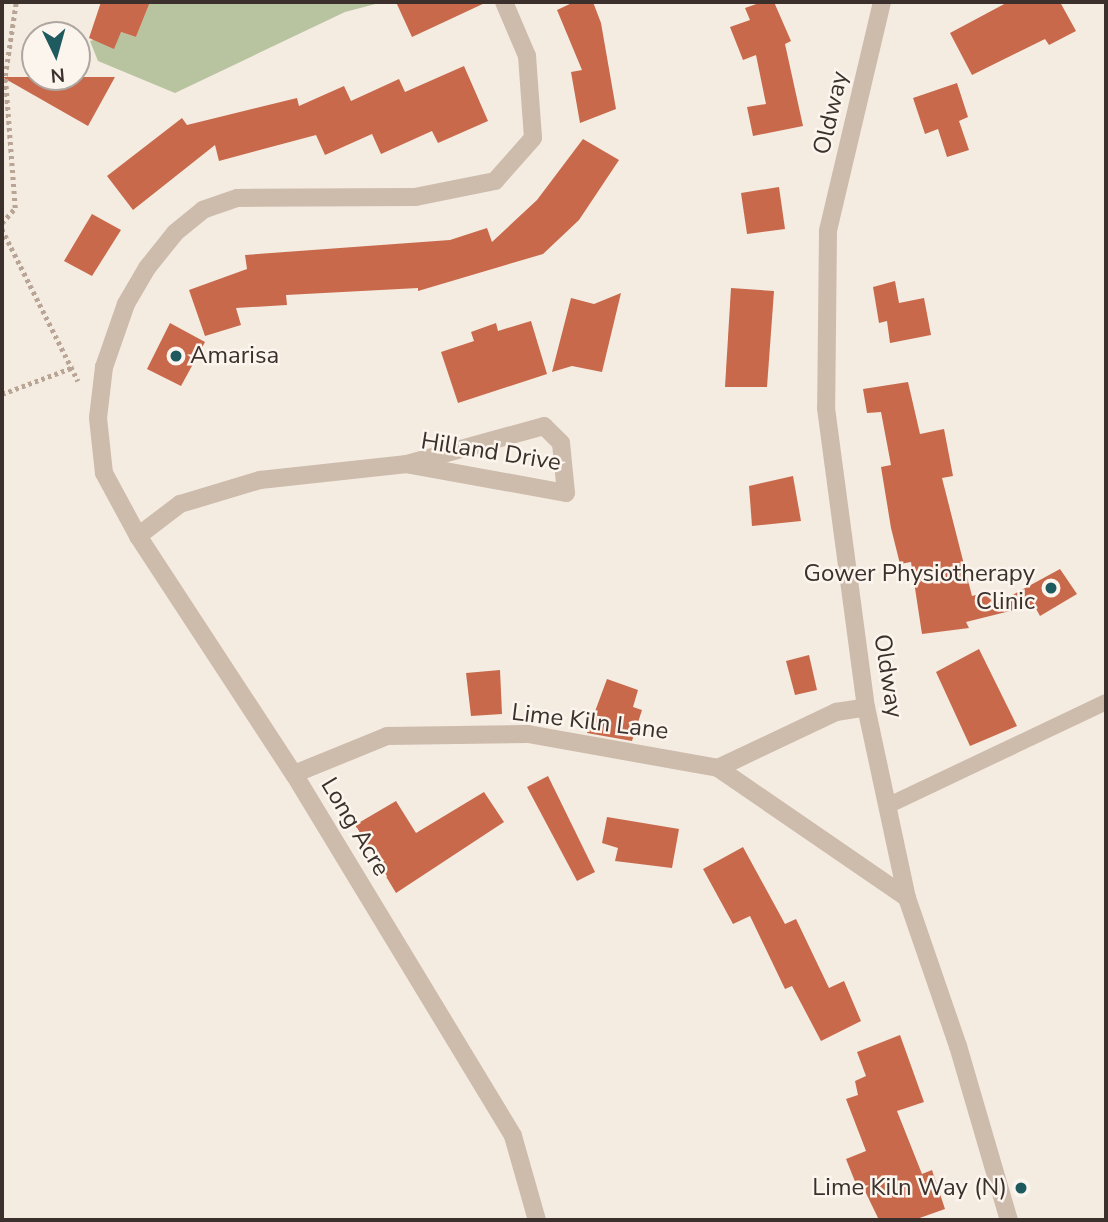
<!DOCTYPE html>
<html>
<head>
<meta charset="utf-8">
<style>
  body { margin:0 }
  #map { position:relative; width:1108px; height:1222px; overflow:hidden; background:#f4ebe1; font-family:"Nunito Sans",sans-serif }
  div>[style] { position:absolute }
  .green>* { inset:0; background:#b8c4a0 }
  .building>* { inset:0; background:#c8694b }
  .path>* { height:4.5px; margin-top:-2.25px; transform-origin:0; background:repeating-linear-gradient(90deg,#b9a596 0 3.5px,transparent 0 7px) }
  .service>* { height:16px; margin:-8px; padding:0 8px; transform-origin:8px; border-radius:8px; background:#cdbbac }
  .minor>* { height:18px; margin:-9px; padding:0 9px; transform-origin:9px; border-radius:9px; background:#cdbbac }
  .tertiary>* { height:18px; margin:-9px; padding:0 9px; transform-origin:9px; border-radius:9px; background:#cdbbac }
  .dots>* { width:19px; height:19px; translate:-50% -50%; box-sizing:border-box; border:4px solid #fbf5ee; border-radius:50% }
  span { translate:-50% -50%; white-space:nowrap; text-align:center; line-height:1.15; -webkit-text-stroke:5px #fbf5ee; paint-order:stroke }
  .street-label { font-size:24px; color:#3b302b }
  .poi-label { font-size:24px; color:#3b302b }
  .left { translate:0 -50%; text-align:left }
  .right { translate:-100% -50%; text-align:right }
  .frame { position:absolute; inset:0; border:4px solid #3b302b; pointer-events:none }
  .north { position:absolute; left:21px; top:21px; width:70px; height:70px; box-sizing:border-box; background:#fbf5ee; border:2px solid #aea6a0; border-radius:50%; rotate:175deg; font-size:19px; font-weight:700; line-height:28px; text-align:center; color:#3b302b }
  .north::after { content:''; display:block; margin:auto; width:24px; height:32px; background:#1f5a5e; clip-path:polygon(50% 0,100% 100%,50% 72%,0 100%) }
</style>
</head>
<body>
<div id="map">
  <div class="green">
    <div style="clip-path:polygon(150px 2px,157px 4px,383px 2px,345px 12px,175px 93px,98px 61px,90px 41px,121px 32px,136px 37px)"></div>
  </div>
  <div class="building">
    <div style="clip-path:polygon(101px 2px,150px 2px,136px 37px,121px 32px,114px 49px,89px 38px)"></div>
    <div style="clip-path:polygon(396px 2px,487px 2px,412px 37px)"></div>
    <div style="clip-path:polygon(574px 2px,593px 2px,601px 23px,616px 109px,580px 123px,571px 72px,582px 70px,557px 10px)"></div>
    <div style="clip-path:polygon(762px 2px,774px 2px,791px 41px,785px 44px,803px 126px,753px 136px,747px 107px,766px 104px,756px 55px,743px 60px,730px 27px,750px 20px,745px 8px)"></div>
    <div style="clip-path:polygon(1008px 2px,1060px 2px,1076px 31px,1049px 45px,1045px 39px,972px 75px,950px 33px)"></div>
    <div style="clip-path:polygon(464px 66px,488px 121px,438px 143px,432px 131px,381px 154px,372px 134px,325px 155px,316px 135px,219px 161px,215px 145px,133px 210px,107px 176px,182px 118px,187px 125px,297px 98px,299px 106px,344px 86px,351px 101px,399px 79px,405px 92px)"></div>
    <div style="clip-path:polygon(2px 77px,115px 77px,88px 126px)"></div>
    <div style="clip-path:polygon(957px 83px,968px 117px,959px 121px,969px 150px,947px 157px,938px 129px,925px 134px,913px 98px)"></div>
    <div style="clip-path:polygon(583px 139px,619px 160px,579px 220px,543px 254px,418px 291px,418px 288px,286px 295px,287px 305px,236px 308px,241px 325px,205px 336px,189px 290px,247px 269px,245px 255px,450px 240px,487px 228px,492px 242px,537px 200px)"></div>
    <div style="clip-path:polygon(779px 187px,785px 229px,747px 234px,741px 193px)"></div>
    <div style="clip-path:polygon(92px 214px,121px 230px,92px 276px,64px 261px)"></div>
    <div style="clip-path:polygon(895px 281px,899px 303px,924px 298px,931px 335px,890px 343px,887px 321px,879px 323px,873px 287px)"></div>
    <div style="clip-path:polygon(731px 288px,774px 291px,767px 387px,725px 387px)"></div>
    <div style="clip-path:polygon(621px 293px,602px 372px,572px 366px,552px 372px,571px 298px,594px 304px)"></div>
    <div style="clip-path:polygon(531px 321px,547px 374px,458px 403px,441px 352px,474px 341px,471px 332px,496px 323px,498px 331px)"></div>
    <div style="clip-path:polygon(170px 323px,205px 342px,181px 386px,147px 369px)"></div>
    <div style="clip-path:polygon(908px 382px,920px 434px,944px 429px,953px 476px,942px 478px,972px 596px,990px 591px,994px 605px,1060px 569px,1077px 594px,1040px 616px,1034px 605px,966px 622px,969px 628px,922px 634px,911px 562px,900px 564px,891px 528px,881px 467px,891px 465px,881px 412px,867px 413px,863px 389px)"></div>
    <div style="clip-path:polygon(793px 476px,801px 521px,752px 526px,749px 486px)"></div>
    <div style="clip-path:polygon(979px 649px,1017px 726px,970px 746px,936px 672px)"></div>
    <div style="clip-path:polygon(809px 655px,817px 690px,795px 695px,786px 661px)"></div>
    <div style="clip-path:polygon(500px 670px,502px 714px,471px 716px,466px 673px)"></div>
    <div style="clip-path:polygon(607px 679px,638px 690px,633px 707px,642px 710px,632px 741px,587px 733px)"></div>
    <div style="clip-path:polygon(548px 776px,595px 872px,577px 881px,527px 787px)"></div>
    <div style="clip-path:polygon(484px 792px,504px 822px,396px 893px,355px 825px,396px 801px,416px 833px)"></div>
    <div style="clip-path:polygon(607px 817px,679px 829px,672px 868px,615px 861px,618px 848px,602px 843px)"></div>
    <div style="clip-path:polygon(743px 847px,785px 924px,796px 919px,829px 988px,844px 981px,861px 1021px,821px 1041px,792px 986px,785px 989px,750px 916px,733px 924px,703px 869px)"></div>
    <div style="clip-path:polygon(900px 1035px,924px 1102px,897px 1111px,922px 1174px,932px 1170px,945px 1209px,914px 1220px,879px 1220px,863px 1187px,858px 1189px,846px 1159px,866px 1151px,846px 1099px,858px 1095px,855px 1081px,866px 1076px,857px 1052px)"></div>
  </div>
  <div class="path">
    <div style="left:2px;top:223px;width:20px;rotate:-49deg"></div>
    <div style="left:15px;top:208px;width:132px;rotate:-94.3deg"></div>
    <div style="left:5px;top:76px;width:75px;rotate:-81.5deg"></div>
    <div style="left:2px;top:229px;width:170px;rotate:63.4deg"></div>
    <div style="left:2px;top:394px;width:77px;rotate:-20.6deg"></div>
  </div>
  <div class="service">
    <div style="left:887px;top:806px;width:242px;rotate:-25.4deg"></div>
  </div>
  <div class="minor">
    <div style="left:504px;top:2px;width:59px;rotate:66.9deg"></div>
    <div style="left:527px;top:56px;width:82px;rotate:85.8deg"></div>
    <div style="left:533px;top:138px;width:57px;rotate:131.5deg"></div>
    <div style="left:495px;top:181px;width:82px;rotate:168.7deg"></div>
    <div style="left:415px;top:197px;width:178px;rotate:179.7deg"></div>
    <div style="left:237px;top:198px;width:36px;rotate:161deg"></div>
    <div style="left:203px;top:210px;width:36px;rotate:141deg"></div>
    <div style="left:175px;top:233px;width:45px;rotate:128.7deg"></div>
    <div style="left:147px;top:268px;width:42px;rotate:120.3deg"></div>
    <div style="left:126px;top:304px;width:67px;rotate:109.2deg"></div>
    <div style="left:104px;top:367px;width:51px;rotate:96.7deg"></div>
    <div style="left:98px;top:418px;width:55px;rotate:83.8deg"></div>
    <div style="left:104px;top:473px;width:72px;rotate:61.6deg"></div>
    <div style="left:138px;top:536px;width:285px;rotate:56.8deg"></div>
    <div style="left:294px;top:774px;width:423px;rotate:58.8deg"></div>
    <div style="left:513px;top:1136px;width:87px;rotate:74.1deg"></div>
    <div style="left:138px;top:536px;width:53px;rotate:-37.3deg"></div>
    <div style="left:180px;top:504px;width:84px;rotate:-16.7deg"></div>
    <div style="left:260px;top:480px;width:148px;rotate:-6.2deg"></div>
    <div style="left:407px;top:464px;width:142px;rotate:-15.5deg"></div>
    <div style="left:544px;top:426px;width:24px;rotate:45deg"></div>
    <div style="left:561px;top:443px;width:50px;rotate:84.3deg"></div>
    <div style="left:566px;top:493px;width:162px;rotate:-169.7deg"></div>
    <div style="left:718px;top:768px;width:229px;rotate:34.5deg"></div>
    <div style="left:294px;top:774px;width:100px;rotate:-22.2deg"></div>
    <div style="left:387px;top:736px;width:141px;rotate:-0.8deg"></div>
    <div style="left:528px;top:734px;width:193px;rotate:10.1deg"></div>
    <div style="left:718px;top:768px;width:131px;rotate:-25.4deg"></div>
    <div style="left:836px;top:712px;width:30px;rotate:-9deg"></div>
  </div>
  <div class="tertiary">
    <div style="left:882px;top:2px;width:235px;rotate:103.3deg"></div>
    <div style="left:828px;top:231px;width:177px;rotate:90.6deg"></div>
    <div style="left:826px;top:408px;width:302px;rotate:82.4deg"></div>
    <div style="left:866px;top:707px;width:195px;rotate:77.9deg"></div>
    <div style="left:907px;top:898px;width:157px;rotate:71deg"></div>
    <div style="left:958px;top:1046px;width:181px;rotate:73.7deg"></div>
  </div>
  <div class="dots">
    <div style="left:176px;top:356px;background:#1f5a5e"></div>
    <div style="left:1051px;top:588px;background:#1f5a5e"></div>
    <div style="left:1021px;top:1188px;background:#1f5a5e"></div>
  </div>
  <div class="street-label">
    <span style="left:831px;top:113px;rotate:-77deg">Oldway</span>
    <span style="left:491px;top:452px;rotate:9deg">Hilland Drive</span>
    <span style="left:888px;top:676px;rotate:81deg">Oldway</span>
    <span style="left:590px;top:722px;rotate:7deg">Lime Kiln Lane</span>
    <span style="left:355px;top:827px;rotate:59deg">Long Acre</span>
  </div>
  <div class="poi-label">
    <span class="left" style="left:190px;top:356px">Amarisa</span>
    <span class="right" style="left:1035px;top:588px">Gower Physiotherapy<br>Clinic</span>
    <span class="right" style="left:1007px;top:1188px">Lime Kiln Way (N)</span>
  </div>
  <div class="frame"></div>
  <div class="north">N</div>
</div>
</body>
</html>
